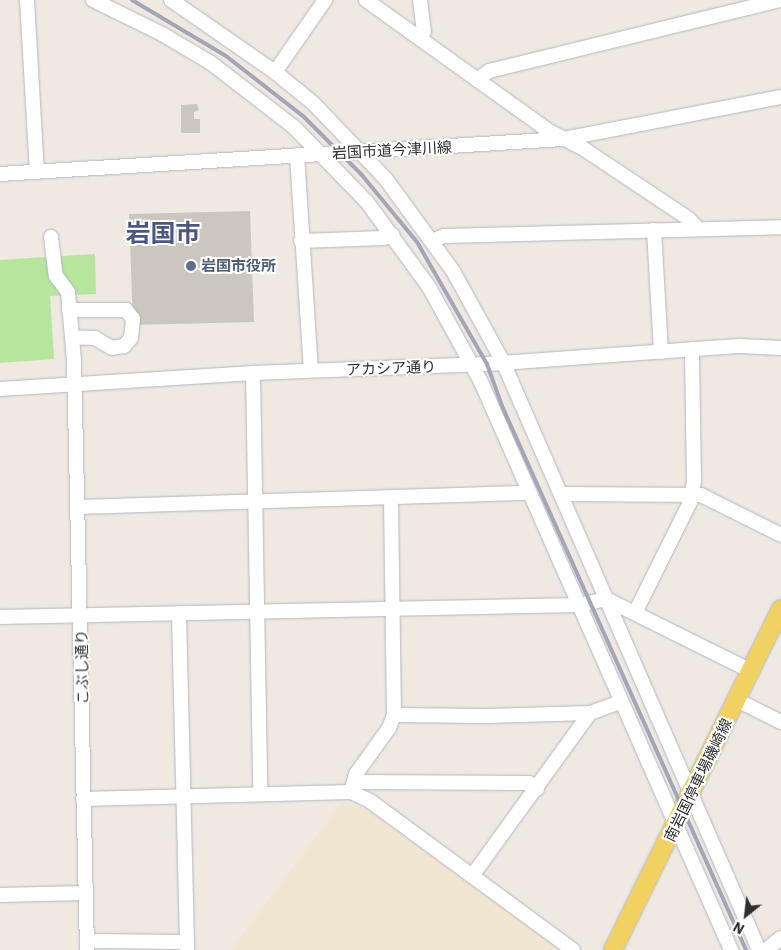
<!DOCTYPE html>
<html>
<head>
<meta charset="utf-8">
<style>
  body { margin:0 }
  #map { position:relative; width:781px; height:950px; overflow:hidden; background:#efe9e1; font-family:"IBM Plex Sans","Noto Sans JP",sans-serif }
  div>[style] { position:absolute }
  .education>* { inset:0; background:#f0e6d1 }
  .green>* { inset:0; background:#b6e59e }
  .building>* { inset:0; background:#cbc7bf }
  .roads { filter:drop-shadow(0 0 1px #b4b7c1) drop-shadow(0 0 1px #b4b7c1) }
  .minor>* { height:14px; margin:-7px; padding:0 7px; transform-origin:7px; border-radius:7px; background:#fff }
  .major>* { height:18px; margin:-9px; padding:0 9px; transform-origin:9px; border-radius:9px; background:#f2d163 }
  .rail>* { height:4px; margin:-2px; padding:0 2px; transform-origin:2px; border-radius:2px; background:#a3a6b8 }
  .dots>* { width:14px; height:14px; translate:-50% -50%; box-sizing:border-box; border:2px solid #fff; border-radius:50% }
  span { translate:-50% -50%; white-space:nowrap; text-align:center; line-height:1.15; -webkit-text-stroke:4px #fff; paint-order:stroke }
  .street-label { font-size:15px; color:#2e2e2e }
  .service-label { font-size:15px; color:#4e5e75; font-weight:700 }
  .left { translate:0 -50%; text-align:left }
  .town-label { font-size:25px; color:#4d5680; font-weight:700 }
  .north { position:absolute; left:721px; top:890px; width:50px; height:50px; -webkit-text-stroke:4px #fff; paint-order:stroke; rotate:209deg; font-size:14px; font-weight:700; line-height:20px; text-align:center; color:#2e2e2e }
  .north::after { content:''; display:block; margin:auto; width:18px; height:22px; background:#2e2e2e; clip-path:polygon(50% 0,100% 100%,50% 72%,0 100%) }
</style>
</head>
<body>
<div id="map">
  <div class="education">
    <div style="clip-path:polygon(343px 801px,369px 811px,563px 950px,231px 950px)"></div>
  </div>
  <div class="green">
    <div style="clip-path:polygon(95px 254px,96px 294px,50px 296px,54px 359px,0 363px,0 260px)"></div>
  </div>
  <div class="building">
    <div style="clip-path:polygon(197px 104px,199px 110px,194px 112px,194px 119px,200px 119px,200px 133px,181px 133px,181px 105px)"></div>
    <div style="clip-path:polygon(250px 211px,254px 322px,133px 325px,129px 214px)"></div>
  </div>
  <div class="roads">
    <div class="minor">
      <div style="left:27px;top:0;width:172px;rotate:86.7deg"></div>
      <div style="left:93px;top:0;width:77px;rotate:26.2deg"></div>
      <div style="left:162px;top:34px;width:57px;rotate:30.6deg"></div>
      <div style="left:211px;top:63px;width:106px;rotate:37.7deg"></div>
      <div style="left:295px;top:128px;width:103px;rotate:45.8deg"></div>
      <div style="left:367px;top:202px;width:105px;rotate:53.9deg"></div>
      <div style="left:429px;top:287px;width:108px;rotate:61.3deg"></div>
      <div style="left:481px;top:382px;width:621px;rotate:66.24deg"></div>
      <div style="left:171px;top:0;width:126px;rotate:34.7deg"></div>
      <div style="left:275px;top:72px;width:49px;rotate:39.2deg"></div>
      <div style="left:313px;top:103px;width:104px;rotate:46.2deg"></div>
      <div style="left:385px;top:178px;width:115px;rotate:53.8deg"></div>
      <div style="left:453px;top:271px;width:104px;rotate:61.2deg"></div>
      <div style="left:503px;top:362px;width:641px;rotate:66.47deg"></div>
      <div style="left:366px;top:0;width:225px;rotate:35.6deg"></div>
      <div style="left:549px;top:131px;width:39px;rotate:27deg"></div>
      <div style="left:584px;top:149px;width:126px;rotate:33.7deg"></div>
      <div style="left:689px;top:219px;width:13px;rotate:48deg"></div>
      <div style="left:420px;top:0;width:31px;rotate:83deg"></div>
      <div style="left:424px;top:31px;width:9px;rotate:111deg"></div>
      <div style="left:275px;top:72px;width:88px;rotate:-55.2deg"></div>
      <div style="left:477px;top:80px;width:15px;rotate:-37deg"></div>
      <div style="left:489px;top:71px;width:300px;rotate:-13.7deg"></div>
      <div style="left:297px;top:155px;width:215px;rotate:86.3deg"></div>
      <div style="left:0;top:174px;width:564px;rotate:-3.56deg"></div>
      <div style="left:563px;top:139px;width:222px;rotate:-10.9deg"></div>
      <div style="left:654px;top:230px;width:122px;rotate:86.7deg"></div>
      <div style="left:51px;top:237px;width:39px;rotate:83deg"></div>
      <div style="left:56px;top:276px;width:20px;rotate:53deg"></div>
      <div style="left:68px;top:292px;width:68px;rotate:85deg"></div>
      <div style="left:74px;top:360px;width:590px;rotate:88.74deg"></div>
      <div style="left:434px;top:240px;width:11px;rotate:-22deg"></div>
      <div style="left:444px;top:236px;width:337px;rotate:-1.5deg"></div>
      <div style="left:301px;top:241px;width:83px;rotate:-2.1deg"></div>
      <div style="left:384px;top:238px;width:9px;rotate:-21deg"></div>
      <div style="left:69px;top:310px;width:57px"></div>
      <div style="left:126px;top:310px;width:11px;rotate:52deg"></div>
      <div style="left:133px;top:319px;width:19px;rotate:96deg"></div>
      <div style="left:131px;top:338px;width:11px;rotate:131deg"></div>
      <div style="left:124px;top:346px;width:12px;rotate:171deg"></div>
      <div style="left:112px;top:348px;width:20px;rotate:-150deg"></div>
      <div style="left:95px;top:338px;width:23px;rotate:-178deg"></div>
      <div style="left:253px;top:373px;width:421px;rotate:89deg"></div>
      <div style="left:0;top:389px;width:254px;rotate:-3.6deg"></div>
      <div style="left:253px;top:373px;width:234px;rotate:-2.2deg"></div>
      <div style="left:487px;top:364px;width:255px;rotate:-4.1deg"></div>
      <div style="left:741px;top:346px;width:40px;rotate:2.9deg"></div>
      <div style="left:561px;top:494px;width:140px;rotate:0.4deg"></div>
      <div style="left:701px;top:495px;width:89px;rotate:26.6deg"></div>
      <div style="left:78px;top:507px;width:452px;rotate:-1.8deg"></div>
      <div style="left:635px;top:613px;width:124px;rotate:-63.6deg"></div>
      <div style="left:690px;top:502px;width:20px;rotate:-79deg"></div>
      <div style="left:694px;top:482px;width:133px;rotate:-90.9deg"></div>
      <div style="left:179px;top:615px;width:335px;rotate:88.6deg"></div>
      <div style="left:0;top:617px;width:580px;rotate:-1.19deg"></div>
      <div style="left:580px;top:605px;width:27px;rotate:-13deg"></div>
      <div style="left:606px;top:599px;width:162px;rotate:26.4deg"></div>
      <div style="left:737px;top:700px;width:49px;rotate:26.6deg"></div>
      <div style="left:394px;top:715px;width:92px;rotate:0.6deg"></div>
      <div style="left:486px;top:716px;width:104px;rotate:-1.7deg"></div>
      <div style="left:590px;top:713px;width:33px;rotate:-20deg"></div>
      <div style="left:354px;top:782px;width:175px;rotate:0.3deg"></div>
      <div style="left:529px;top:783px;width:10px;rotate:37deg"></div>
      <div style="left:351px;top:792px;width:19px;rotate:-74deg"></div>
      <div style="left:356px;top:774px;width:57px;rotate:-54.3deg"></div>
      <div style="left:389px;top:728px;width:14px;rotate:-69deg"></div>
      <div style="left:394px;top:715px;width:215px;rotate:-90.8deg"></div>
      <div style="left:83px;top:799px;width:268px;rotate:-1.5deg"></div>
      <div style="left:351px;top:792px;width:21px;rotate:25deg"></div>
      <div style="left:370px;top:801px;width:252px;rotate:36.3deg"></div>
      <div style="left:472px;top:876px;width:201px;rotate:-54.1deg"></div>
      <div style="left:0;top:895px;width:85px;rotate:-1.3deg"></div>
      <div style="left:87px;top:941px;width:100px;rotate:0.6deg"></div>
      <div style="left:766px;top:950px;width:19px;rotate:-39deg"></div>
    </div>
    <div class="major">
      <div style="left:613px;top:950px;width:380px;rotate:-63.8deg"></div>
    </div>
  </div>
  <div class="rail">
    <div style="left:132px;top:0;width:109px;rotate:30.8deg"></div>
    <div style="left:226px;top:56px;width:99px;rotate:38deg"></div>
    <div style="left:304px;top:117px;width:81px;rotate:45deg"></div>
    <div style="left:361px;top:174px;width:88px;rotate:50.5deg"></div>
    <div style="left:417px;top:242px;width:141px;rotate:60.2deg"></div>
    <div style="left:487px;top:364px;width:45px;rotate:70.3deg"></div>
    <div style="left:502px;top:406px;width:596px;rotate:65.84deg"></div>
  </div>
  <div class="dots">
    <div style="left:191px;top:266px;background:#5c6f8a"></div>
  </div>
  <div class="street-label">
    <span style="left:392px;top:150px;rotate:-3deg">岩国市道今津川線</span>
    <span style="left:391px;top:368px;rotate:-2deg">アカシア通り</span>
    <span style="left:82px;top:667px;rotate:-91deg">こぶし通り</span>
    <span style="left:698px;top:780px;rotate:-64deg">南岩国停車場磯崎線</span>
  </div>
  <div class="service-label">
    <span class="left" style="left:201px;top:266px">岩国市役所</span>
  </div>
  <div class="town-label">
    <span style="left:163px;top:233px">岩国市</span>
  </div>
  <div class="north">N</div>
</div>
</body>
</html>
